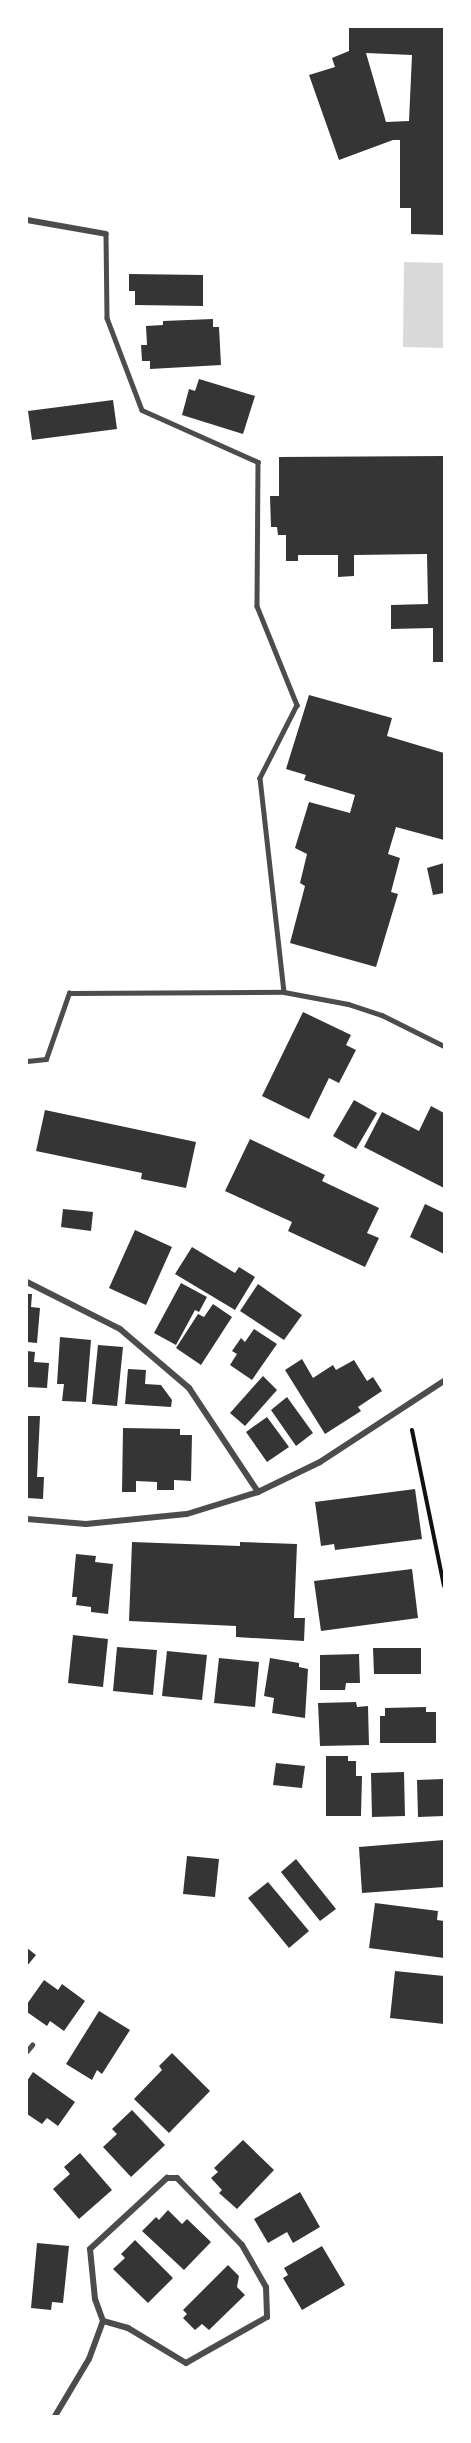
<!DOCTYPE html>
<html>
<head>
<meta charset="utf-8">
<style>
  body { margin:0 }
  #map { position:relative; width:471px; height:2443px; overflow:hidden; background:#fff; font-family:Helvetica,sans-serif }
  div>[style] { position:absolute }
  .water>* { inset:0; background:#d9d9d9 }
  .building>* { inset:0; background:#353535 }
  .path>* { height:4px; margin:-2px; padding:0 2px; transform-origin:2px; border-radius:2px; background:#111 }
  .service>* { height:4.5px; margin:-2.25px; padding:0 2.25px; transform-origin:2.25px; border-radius:2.25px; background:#4c4c4c }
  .minor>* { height:6px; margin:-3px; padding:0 3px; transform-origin:3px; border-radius:3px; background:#4c4c4c }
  span { translate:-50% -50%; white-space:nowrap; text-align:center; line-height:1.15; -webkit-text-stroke:6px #fff; paint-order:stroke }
  .frame { position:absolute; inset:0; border:28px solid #fff; pointer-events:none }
</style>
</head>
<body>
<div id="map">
  <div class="water">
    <div style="clip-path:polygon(404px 262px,444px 263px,444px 348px,403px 347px)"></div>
  </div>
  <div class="building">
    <div style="clip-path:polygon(evenodd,349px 27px,444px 27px,444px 235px,411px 234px,411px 208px,400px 208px,400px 140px,393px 140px,339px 160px,309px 75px,335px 67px,332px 58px,349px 51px,349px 27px,366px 53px,412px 55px,409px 121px,386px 122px,366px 53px)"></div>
    <div style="clip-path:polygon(129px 274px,203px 275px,203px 306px,135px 305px,135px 291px,129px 291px)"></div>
    <div style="clip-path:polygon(213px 319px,213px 327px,219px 327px,221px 365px,150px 369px,150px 361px,142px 361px,141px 345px,147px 345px,146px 326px,163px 325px,163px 321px)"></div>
    <div style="clip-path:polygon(199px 379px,255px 396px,243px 434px,182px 415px,189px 389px,195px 391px)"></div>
    <div style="clip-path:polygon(113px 400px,117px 429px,32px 440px,28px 411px)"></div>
    <div style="clip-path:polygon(444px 456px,444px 662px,433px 662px,433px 628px,391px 629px,391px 605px,428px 604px,427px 554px,354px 555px,354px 576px,338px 577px,338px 555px,298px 555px,298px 561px,286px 561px,286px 535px,278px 535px,277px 527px,271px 527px,270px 496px,279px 496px,279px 457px)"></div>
    <div style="clip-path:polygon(309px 695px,392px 718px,387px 736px,444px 753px,444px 840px,396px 827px,388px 854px,400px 858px,391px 892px,398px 894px,376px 967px,290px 943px,305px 886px,300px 883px,307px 854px,295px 848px,309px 802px,350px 813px,355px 795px,304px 780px,306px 775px,286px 769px)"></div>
    <div style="clip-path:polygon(444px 863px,444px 893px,433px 895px,427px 868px)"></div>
    <div style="clip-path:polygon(303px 1012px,351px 1035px,346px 1045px,356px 1050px,339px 1083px,329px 1078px,309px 1119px,262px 1096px)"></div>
    <div style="clip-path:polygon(354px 1100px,377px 1113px,356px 1149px,333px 1136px)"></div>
    <div style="clip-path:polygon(431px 1106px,444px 1113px,444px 1188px,364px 1147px,382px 1112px,419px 1131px)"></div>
    <div style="clip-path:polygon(45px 1110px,196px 1142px,186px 1188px,141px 1179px,142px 1173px,36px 1151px)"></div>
    <div style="clip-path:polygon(250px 1139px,325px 1175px,322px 1181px,379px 1208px,367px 1233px,379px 1238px,365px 1267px,288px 1231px,292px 1222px,225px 1191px)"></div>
    <div style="clip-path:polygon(425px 1204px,444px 1213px,444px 1254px,410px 1237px)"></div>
    <div style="clip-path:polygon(63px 1209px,93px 1212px,91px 1231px,61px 1227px)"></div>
    <div style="clip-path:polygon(135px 1230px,172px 1247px,146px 1305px,109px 1288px)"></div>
    <div style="clip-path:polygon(192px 1247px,235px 1273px,239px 1267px,255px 1277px,235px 1310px,175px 1274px)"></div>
    <div style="clip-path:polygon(181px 1283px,207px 1297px,199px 1312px,195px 1310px,176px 1345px,154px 1333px)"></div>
    <div style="clip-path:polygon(258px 1284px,302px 1315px,284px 1340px,240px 1311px)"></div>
    <div style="clip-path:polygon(27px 1294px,32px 1294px,31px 1307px,40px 1308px,37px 1343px,27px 1342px)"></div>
    <div style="clip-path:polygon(213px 1304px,232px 1317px,201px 1365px,176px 1348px,198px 1314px,204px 1317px)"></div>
    <div style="clip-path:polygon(254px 1329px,277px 1344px,252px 1380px,230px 1365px,237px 1354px,232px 1351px,241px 1338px,245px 1342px)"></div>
    <div style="clip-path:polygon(60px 1337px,91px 1340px,86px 1402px,62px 1401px,64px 1384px,57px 1384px)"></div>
    <div style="clip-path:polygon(98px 1345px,123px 1347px,117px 1406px,92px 1404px)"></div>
    <div style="clip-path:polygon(27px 1351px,35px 1352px,34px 1362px,49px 1363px,47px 1388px,27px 1387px)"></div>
    <div style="clip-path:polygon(302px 1359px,313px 1378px,333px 1365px,336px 1370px,354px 1360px,367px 1381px,373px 1377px,382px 1391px,358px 1407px,361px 1411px,325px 1434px,285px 1370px)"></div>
    <div style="clip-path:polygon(128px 1369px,146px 1370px,145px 1384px,161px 1385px,172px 1400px,171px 1407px,125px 1404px)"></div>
    <div style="clip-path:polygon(263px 1376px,277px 1390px,245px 1426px,230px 1413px)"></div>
    <div style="clip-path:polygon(287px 1397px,313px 1433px,296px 1446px,271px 1410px)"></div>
    <div style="clip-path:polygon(27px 1416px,40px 1416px,37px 1477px,44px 1477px,43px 1499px,27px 1498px)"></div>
    <div style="clip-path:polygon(267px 1417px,289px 1447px,267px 1462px,246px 1432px)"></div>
    <div style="clip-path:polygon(123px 1428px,180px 1429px,180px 1435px,192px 1435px,191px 1481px,174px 1480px,174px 1490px,157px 1490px,157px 1482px,136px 1481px,136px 1492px,122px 1492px)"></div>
    <div style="clip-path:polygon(415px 1489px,422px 1539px,335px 1550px,334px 1544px,321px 1546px,315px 1502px)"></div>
    <div style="clip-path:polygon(132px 1542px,240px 1546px,240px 1542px,297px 1544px,294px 1618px,305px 1618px,304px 1641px,236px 1637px,236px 1626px,129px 1621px)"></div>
    <div style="clip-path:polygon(76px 1554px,96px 1556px,95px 1562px,113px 1564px,108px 1614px,91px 1612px,91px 1607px,76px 1605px,77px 1597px,72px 1597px)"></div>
    <div style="clip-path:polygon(412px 1569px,418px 1618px,321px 1631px,314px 1581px)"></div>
    <div style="clip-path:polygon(73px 1635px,108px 1639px,103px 1687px,68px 1683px)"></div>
    <div style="clip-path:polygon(117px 1647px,157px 1650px,153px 1695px,113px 1691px)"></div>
    <div style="clip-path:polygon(373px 1648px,421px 1648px,421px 1674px,374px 1674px)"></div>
    <div style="clip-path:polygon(167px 1651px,207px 1655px,202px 1700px,162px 1696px)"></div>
    <div style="clip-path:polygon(359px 1654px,360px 1683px,346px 1683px,345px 1690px,320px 1690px,320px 1655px)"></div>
    <div style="clip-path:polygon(219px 1658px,259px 1662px,255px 1707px,214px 1703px)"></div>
    <div style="clip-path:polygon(270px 1658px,299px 1663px,299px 1667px,308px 1669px,305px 1718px,272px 1713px,274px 1698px,264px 1696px)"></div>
    <div style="clip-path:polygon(356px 1702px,357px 1707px,368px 1706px,369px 1745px,320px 1746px,318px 1703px)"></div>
    <div style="clip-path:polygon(426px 1707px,426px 1712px,436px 1712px,436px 1743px,380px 1743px,380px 1716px,385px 1716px,385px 1708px)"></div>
    <div style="clip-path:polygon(326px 1756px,348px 1756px,348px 1761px,356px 1761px,356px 1776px,362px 1776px,361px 1816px,326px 1816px)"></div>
    <div style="clip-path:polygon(276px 1763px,305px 1766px,302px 1788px,273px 1785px)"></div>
    <div style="clip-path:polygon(404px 1772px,405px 1816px,372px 1817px,371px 1773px)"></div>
    <div style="clip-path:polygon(444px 1779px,444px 1816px,418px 1817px,417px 1780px)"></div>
    <div style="clip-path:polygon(444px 1840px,444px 1887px,362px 1893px,359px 1847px)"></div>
    <div style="clip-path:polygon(187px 1856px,219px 1859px,215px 1897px,183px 1894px)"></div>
    <div style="clip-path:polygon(296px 1859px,336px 1909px,320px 1921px,281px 1872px)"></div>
    <div style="clip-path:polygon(268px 1882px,309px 1931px,289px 1948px,248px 1898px)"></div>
    <div style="clip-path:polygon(375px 1903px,438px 1911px,437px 1920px,444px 1921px,444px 1958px,369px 1948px)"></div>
    <div style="clip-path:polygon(27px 1948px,36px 1955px,27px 1966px)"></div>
    <div style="clip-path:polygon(395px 1971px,444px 1976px,444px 2024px,390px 2018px)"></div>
    <div style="clip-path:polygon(44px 1980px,58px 1990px,62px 1984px,85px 2001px,64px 2031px,50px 2021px,47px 2026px,27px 2012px,27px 2004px)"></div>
    <div style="clip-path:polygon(99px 2011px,130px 2030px,102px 2074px,97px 2070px,92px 2080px,66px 2064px)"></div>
    <div style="clip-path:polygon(172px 2053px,210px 2091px,169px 2133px,134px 2099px,162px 2070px,159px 2066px)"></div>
    <div style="clip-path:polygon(33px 2072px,75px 2102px,58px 2126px,47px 2118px,42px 2124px,27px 2114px,27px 2081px)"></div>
    <div style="clip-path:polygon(132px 2110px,165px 2145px,131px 2177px,103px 2147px,117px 2134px,112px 2129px)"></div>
    <div style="clip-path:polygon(243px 2140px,274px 2170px,237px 2209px,219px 2193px,222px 2190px,211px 2178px,218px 2172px,214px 2168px)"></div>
    <div style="clip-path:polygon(80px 2153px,112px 2190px,79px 2219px,53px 2189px,70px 2174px,64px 2167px)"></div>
    <div style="clip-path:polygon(300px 2192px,320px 2227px,293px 2243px,287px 2232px,268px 2243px,254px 2219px)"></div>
    <div style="clip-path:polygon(168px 2210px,182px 2224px,187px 2219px,211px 2242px,184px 2270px,142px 2231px,156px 2217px,159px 2220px)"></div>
    <div style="clip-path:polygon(135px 2240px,173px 2278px,148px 2303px,113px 2269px,125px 2258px,121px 2254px)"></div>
    <div style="clip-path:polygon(37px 2243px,69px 2246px,63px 2303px,52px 2302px,51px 2310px,31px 2308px)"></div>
    <div style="clip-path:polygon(322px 2246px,345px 2285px,302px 2310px,283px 2278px,288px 2275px,284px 2268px)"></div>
    <div style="clip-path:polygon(228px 2265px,239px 2276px,237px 2287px,245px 2295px,209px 2330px,202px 2324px,195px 2330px,183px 2318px,187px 2314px,183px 2310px)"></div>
  </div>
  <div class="path">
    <div style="left:412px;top:1430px;width:159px;rotate:78.4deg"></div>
  </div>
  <div class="service">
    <div style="left:106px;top:234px;width:84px;rotate:89.3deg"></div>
    <div style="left:107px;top:318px;width:98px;rotate:69.2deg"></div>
    <div style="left:142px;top:410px;width:127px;rotate:24.1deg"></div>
    <div style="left:258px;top:462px;width:144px;rotate:90.4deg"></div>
    <div style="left:257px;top:606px;width:107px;rotate:68deg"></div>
    <div style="left:297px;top:705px;width:82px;rotate:116.9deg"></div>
    <div style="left:260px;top:778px;width:215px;rotate:83.6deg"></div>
    <div style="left:27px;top:1061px;width:19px;rotate:-6deg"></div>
    <div style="left:46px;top:1059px;width:70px;rotate:-70.8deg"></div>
    <div style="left:69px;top:993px;width:215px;rotate:-0.3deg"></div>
    <div style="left:284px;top:992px;width:65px;rotate:10.6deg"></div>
    <div style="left:348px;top:1004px;width:36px;rotate:18deg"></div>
    <div style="left:382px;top:1015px;width:69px;rotate:26.6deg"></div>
    <div style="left:27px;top:2051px;width:8px;rotate:-50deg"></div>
  </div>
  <div class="minor">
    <div style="left:27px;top:220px;width:80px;rotate:10deg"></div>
    <div style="left:27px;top:1282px;width:104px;rotate:26.8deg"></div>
    <div style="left:120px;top:1329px;width:91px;rotate:40.5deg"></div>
    <div style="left:189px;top:1388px;width:125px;rotate:56.4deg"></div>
    <div style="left:27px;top:1519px;width:59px;rotate:4.8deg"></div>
    <div style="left:86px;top:1524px;width:101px;rotate:-5.7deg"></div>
    <div style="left:187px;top:1514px;width:74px;rotate:-17.2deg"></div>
    <div style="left:258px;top:1492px;width:69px;rotate:-25.8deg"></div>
    <div style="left:320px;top:1462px;width:148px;rotate:-33.2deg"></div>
    <div style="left:55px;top:2416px;width:66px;rotate:-59.2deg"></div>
    <div style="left:89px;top:2359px;width:40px;rotate:-69.8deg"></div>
    <div style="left:103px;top:2321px;width:23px;rotate:-110deg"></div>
    <div style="left:95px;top:2299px;width:50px;rotate:-95.7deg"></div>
    <div style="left:90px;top:2249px;width:105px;rotate:-42.7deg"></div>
    <div style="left:167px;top:2178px;width:10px"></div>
    <div style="left:177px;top:2178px;width:93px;rotate:45.9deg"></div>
    <div style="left:242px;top:2245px;width:48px;rotate:60.3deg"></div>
    <div style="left:266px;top:2287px;width:30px;rotate:88deg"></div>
    <div style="left:267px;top:2317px;width:93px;rotate:150.4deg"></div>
    <div style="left:186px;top:2363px;width:68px;rotate:-148.9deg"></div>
    <div style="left:128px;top:2328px;width:26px;rotate:-164deg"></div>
  </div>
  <div class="frame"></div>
</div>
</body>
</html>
